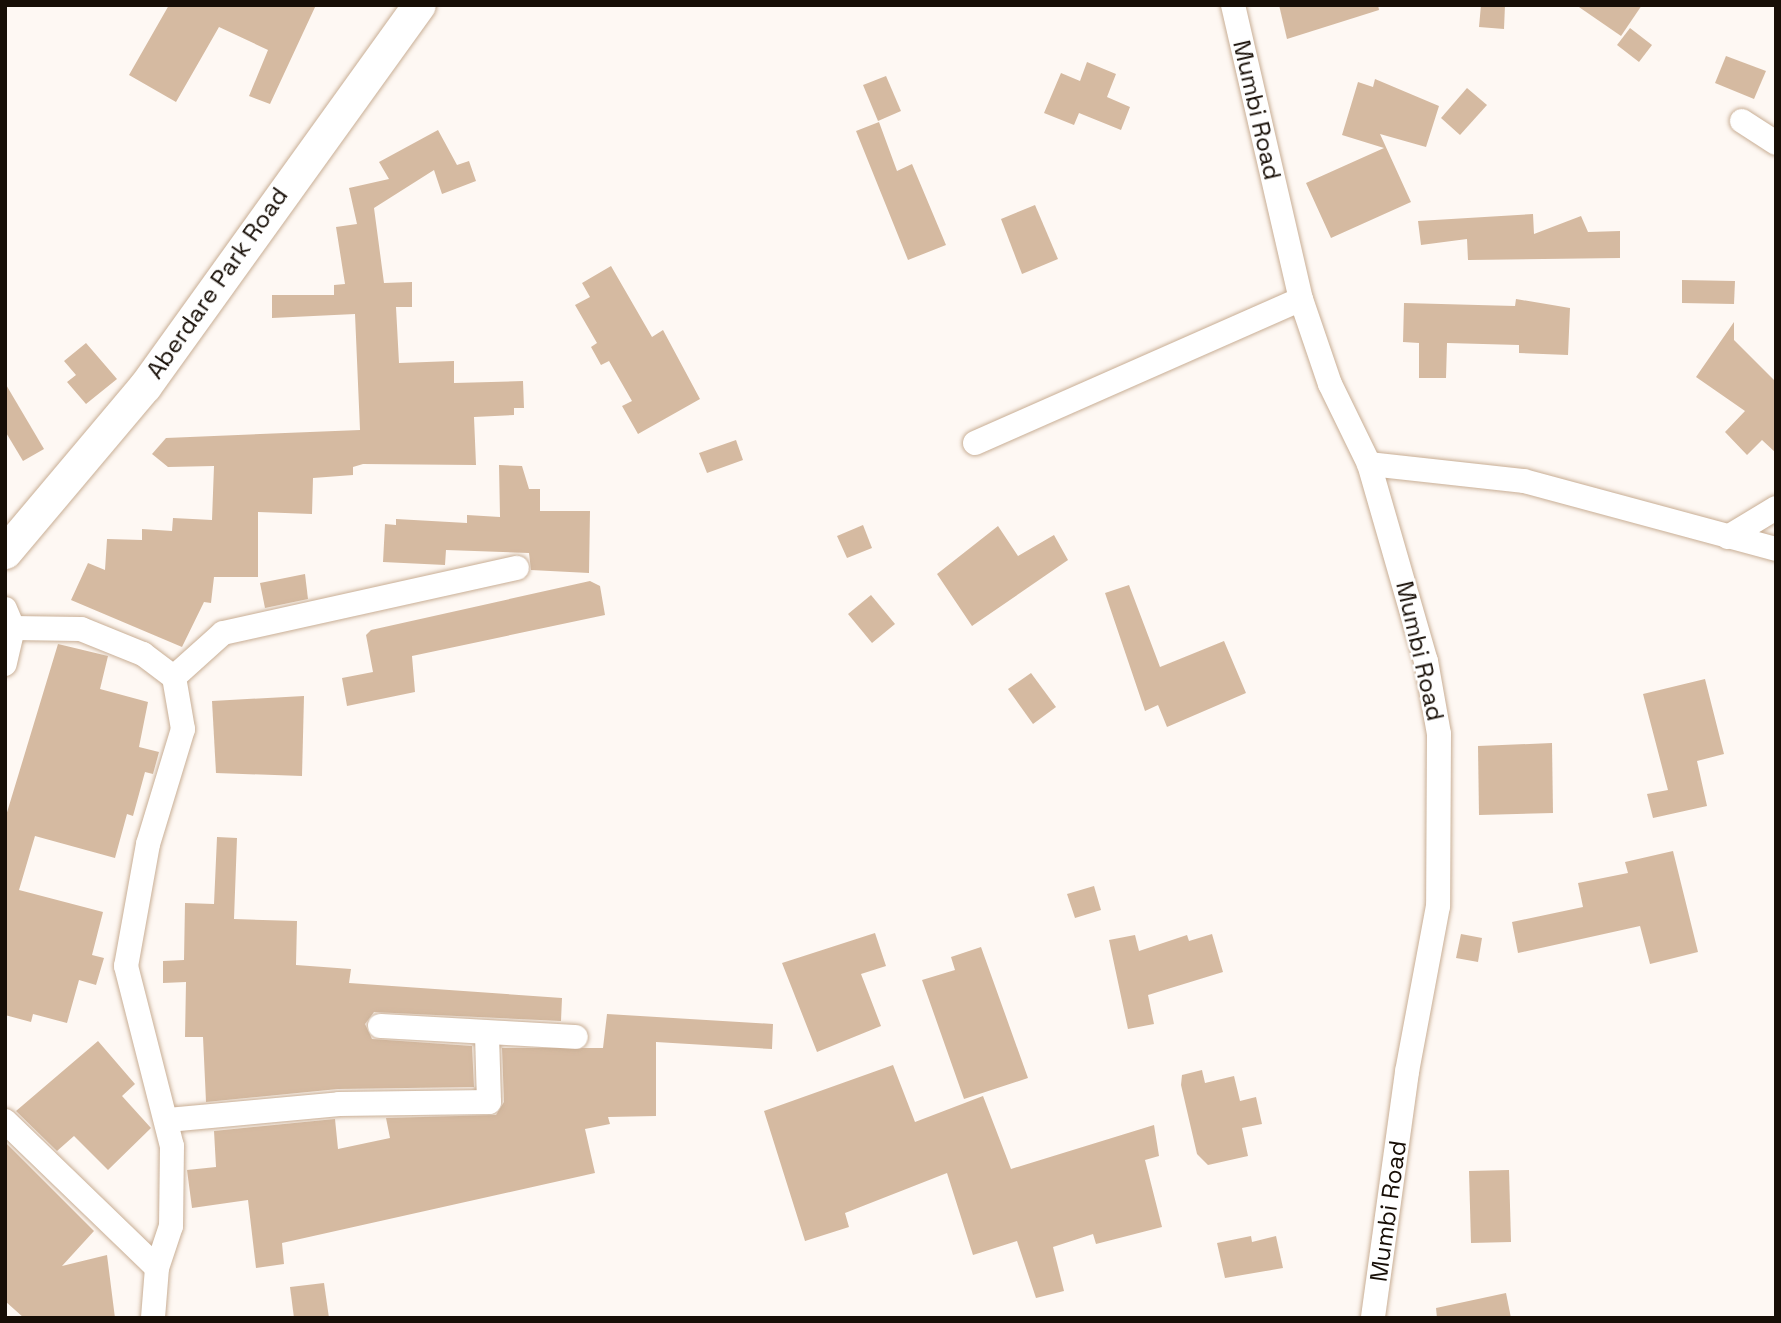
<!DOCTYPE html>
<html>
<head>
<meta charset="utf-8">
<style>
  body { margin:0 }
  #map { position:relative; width:1781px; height:1323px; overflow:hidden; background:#fef8f3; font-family:"Space Grotesk",sans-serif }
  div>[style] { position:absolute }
  .building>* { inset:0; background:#d5baa1 }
  .roads { filter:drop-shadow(0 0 2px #c8ae95) drop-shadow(0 0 2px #c8ae95) }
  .street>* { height:24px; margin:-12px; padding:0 12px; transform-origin:12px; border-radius:12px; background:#fff }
  .secondary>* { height:33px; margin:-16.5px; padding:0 16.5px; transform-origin:16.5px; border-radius:16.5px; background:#fff }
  span { translate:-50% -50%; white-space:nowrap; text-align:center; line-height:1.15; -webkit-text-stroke:5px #fff; paint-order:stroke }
  .street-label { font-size:24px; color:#170e06 }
  .frame { position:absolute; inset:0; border:7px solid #170e06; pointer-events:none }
</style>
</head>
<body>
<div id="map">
  <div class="building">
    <div style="clip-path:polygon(169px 5px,316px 5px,270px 104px,249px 96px,268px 50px,219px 27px,176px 102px,129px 75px)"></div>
    <div style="clip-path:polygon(1279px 5px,1378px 5px,1379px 10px,1287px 39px)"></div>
    <div style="clip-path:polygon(1481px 5px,1505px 5px,1504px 29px,1479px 27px)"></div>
    <div style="clip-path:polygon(1576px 5px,1642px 5px,1621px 36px)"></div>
    <div style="clip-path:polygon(1630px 28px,1652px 45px,1639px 62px,1617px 45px)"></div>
    <div style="clip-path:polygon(1726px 56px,1766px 71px,1754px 99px,1715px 83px)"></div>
    <div style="clip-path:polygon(1087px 62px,1116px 74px,1107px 97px,1130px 107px,1121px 130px,1079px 113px,1074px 125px,1044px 113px,1061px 73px,1080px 81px)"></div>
    <div style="clip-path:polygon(886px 76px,901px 111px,878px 121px,863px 85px)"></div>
    <div style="clip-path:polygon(1375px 79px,1439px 106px,1426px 147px,1380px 134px,1411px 202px,1331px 238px,1306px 183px,1384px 148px,1342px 135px,1358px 82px,1373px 87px)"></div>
    <div style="clip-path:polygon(1467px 88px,1487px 105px,1460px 135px,1441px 118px)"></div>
    <div style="clip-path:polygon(879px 122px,897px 171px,912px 164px,946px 245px,908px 260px,856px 131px)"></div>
    <div style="clip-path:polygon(438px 130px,457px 165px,469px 161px,476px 181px,442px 194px,434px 170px,374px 208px,384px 283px,412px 282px,412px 307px,396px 307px,399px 363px,454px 361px,454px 383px,523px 381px,524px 408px,514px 408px,514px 415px,474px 417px,476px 465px,363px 464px,353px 467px,353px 475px,313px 478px,312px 514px,258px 512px,258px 577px,214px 577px,211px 603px,204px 602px,182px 647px,71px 600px,88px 563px,105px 570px,107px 539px,142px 540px,142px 529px,172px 531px,173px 518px,212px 520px,214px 466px,168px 467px,152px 454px,166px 438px,360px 430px,355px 314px,272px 318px,272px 295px,334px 295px,334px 285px,345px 284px,336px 227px,357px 224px,349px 188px,389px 179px,379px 162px)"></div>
    <div style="clip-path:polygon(1035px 205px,1058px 259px,1022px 274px,1001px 219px)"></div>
    <div style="clip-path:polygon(1533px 214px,1534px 234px,1581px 216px,1588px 232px,1620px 231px,1620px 258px,1468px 260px,1467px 239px,1421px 245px,1418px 221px)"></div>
    <div style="clip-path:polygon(611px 266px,652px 337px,663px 330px,700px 399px,638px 434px,622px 406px,632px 401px,609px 361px,601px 365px,591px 347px,597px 343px,575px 305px,590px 297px,582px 283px)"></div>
    <div style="clip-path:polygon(1682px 280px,1735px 281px,1734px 304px,1682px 303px)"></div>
    <div style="clip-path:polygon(1516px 299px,1570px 308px,1568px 355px,1519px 353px,1519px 345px,1447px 343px,1446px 378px,1419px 378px,1419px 343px,1403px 342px,1404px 303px,1515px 306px)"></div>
    <div style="clip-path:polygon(1734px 322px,1734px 340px,1776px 382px,1776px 453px,1762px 440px,1747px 455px,1725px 432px,1745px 411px,1696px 377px)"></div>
    <div style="clip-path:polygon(86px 343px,117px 379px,86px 404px,67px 382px,76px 375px,64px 361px)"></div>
    <div style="clip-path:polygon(5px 383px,44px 449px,23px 461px,5px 431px)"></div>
    <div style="clip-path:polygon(736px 440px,743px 460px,707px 473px,699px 453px)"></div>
    <div style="clip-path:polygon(499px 465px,522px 466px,529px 489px,540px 489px,540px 511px,590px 511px,589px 573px,531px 570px,529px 553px,446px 550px,445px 565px,383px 562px,385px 524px,396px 525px,396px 519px,467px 523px,467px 515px,500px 517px)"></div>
    <div style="clip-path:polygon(863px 525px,872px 548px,847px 558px,837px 536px)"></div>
    <div style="clip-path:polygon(998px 526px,1018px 556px,1054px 535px,1068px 560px,972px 626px,937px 574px)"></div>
    <div style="clip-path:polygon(305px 574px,308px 599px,265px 608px,260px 583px)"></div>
    <div style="clip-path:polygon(590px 581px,600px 586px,605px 615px,412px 656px,415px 692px,347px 706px,342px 678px,373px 672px,366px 635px,371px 630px)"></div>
    <div style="clip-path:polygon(1129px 585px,1160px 667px,1224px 641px,1246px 693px,1167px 727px,1158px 705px,1145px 711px,1105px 593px)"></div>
    <div style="clip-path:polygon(871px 595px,895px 624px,872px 643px,848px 614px)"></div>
    <div style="clip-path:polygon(58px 644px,108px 656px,100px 689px,148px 702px,139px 747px,159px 752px,153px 774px,145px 772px,133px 816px,127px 814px,115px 858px,35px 836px,19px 890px,103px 912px,92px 955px,104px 958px,96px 985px,79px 980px,67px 1023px,33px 1014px,31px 1022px,5px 1015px,5px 819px)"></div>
    <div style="clip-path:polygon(1031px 673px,1056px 707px,1033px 724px,1008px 689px)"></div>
    <div style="clip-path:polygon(1705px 679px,1724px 754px,1697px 761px,1707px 806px,1653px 818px,1647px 794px,1668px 790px,1643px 694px)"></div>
    <div style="clip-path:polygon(304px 696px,302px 776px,216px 773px,212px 701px)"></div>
    <div style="clip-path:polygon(1552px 743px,1553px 813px,1479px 815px,1478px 746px)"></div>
    <div style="clip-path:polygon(217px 837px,237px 838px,234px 919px,297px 921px,296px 965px,351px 969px,349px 983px,562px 998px,561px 1021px,374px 1012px,365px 1024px,372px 1039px,472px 1046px,474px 1087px,338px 1089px,206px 1102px,203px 1037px,185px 1037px,186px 982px,163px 983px,163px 961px,184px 960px,185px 903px,214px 904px)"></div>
    <div style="clip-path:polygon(1673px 851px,1698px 952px,1650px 964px,1640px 926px,1518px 953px,1512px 922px,1583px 907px,1578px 883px,1628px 873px,1625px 862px)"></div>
    <div style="clip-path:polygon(1094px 886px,1101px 910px,1075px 918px,1067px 894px)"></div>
    <div style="clip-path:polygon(875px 933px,886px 966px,861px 974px,881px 1026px,817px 1052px,782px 963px)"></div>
    <div style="clip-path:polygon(1212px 934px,1223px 972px,1148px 995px,1154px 1024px,1128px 1029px,1109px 940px,1135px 935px,1139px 951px,1187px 935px,1189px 941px)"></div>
    <div style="clip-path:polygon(1461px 934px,1482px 938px,1478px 962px,1456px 958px)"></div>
    <div style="clip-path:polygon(981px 947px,1028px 1078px,964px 1099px,922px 980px,955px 970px,951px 957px)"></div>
    <div style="clip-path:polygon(607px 1014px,773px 1024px,772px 1049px,656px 1042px,656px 1116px,608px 1117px,610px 1124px,585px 1129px,595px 1173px,282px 1243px,284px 1264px,256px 1268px,248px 1200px,192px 1208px,187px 1170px,216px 1167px,214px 1131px,335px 1119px,338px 1149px,390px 1138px,386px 1118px,496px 1115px,504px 1102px,502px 1048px,603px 1048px)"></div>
    <div style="clip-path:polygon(98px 1041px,135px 1084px,122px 1096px,151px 1128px,108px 1170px,74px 1136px,57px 1151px,16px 1111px)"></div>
    <div style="clip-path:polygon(893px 1065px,915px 1122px,983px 1096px,1011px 1169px,1154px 1125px,1159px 1156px,1145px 1160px,1162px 1227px,1096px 1244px,1093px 1234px,1053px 1247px,1064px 1291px,1036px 1298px,1017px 1241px,973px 1255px,947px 1173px,845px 1213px,849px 1227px,805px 1241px,764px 1111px)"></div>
    <div style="clip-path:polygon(1202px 1070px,1205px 1083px,1234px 1076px,1240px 1101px,1256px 1097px,1262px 1124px,1242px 1128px,1248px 1156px,1208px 1165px,1197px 1154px,1181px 1085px,1182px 1075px)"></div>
    <div style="clip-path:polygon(5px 1142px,94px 1231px,62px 1266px,107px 1255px,115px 1318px,24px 1318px,5px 1301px)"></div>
    <div style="clip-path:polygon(1509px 1170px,1511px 1242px,1471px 1243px,1469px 1171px)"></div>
    <div style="clip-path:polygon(1251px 1236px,1252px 1242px,1276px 1236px,1283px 1268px,1225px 1278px,1217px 1243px)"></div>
    <div style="clip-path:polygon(324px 1283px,329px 1318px,294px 1318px,290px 1287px)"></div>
    <div style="clip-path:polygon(1506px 1293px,1511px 1318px,1437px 1318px,1436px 1308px)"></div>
  </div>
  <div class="roads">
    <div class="street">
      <div style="left:1233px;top:5px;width:302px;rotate:77deg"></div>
      <div style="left:1301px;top:299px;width:90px;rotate:71.2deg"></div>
      <div style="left:1330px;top:384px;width:89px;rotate:64deg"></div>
      <div style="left:1369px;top:464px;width:205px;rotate:73.9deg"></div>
      <div style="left:1426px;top:661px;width:74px;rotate:79.9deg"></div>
      <div style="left:1439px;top:734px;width:172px;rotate:90.3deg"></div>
      <div style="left:1438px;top:906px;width:169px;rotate:100.6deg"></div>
      <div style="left:1407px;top:1072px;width:248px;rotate:97.9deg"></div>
      <div style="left:1742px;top:121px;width:40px;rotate:32.9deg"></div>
      <div style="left:975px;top:443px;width:356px;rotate:-23.8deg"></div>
      <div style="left:1369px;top:464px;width:156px;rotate:6.3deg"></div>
      <div style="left:1524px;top:481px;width:261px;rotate:15.1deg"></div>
      <div style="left:1728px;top:537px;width:56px;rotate:-31.1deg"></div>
      <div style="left:5px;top:609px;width:21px;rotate:67deg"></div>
      <div style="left:13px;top:628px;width:37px;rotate:103deg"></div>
      <div style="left:13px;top:628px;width:68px;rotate:0.8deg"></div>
      <div style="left:81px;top:629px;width:67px;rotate:22deg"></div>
      <div style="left:143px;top:654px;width:39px;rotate:37deg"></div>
      <div style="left:174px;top:677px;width:53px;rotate:80.2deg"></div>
      <div style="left:183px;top:729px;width:120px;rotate:106.9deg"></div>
      <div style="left:148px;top:844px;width:124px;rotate:100.2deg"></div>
      <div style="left:126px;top:966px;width:186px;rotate:75.7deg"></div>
      <div style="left:172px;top:1146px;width:80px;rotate:90.7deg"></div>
      <div style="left:171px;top:1226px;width:44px;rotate:108.4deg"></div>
      <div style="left:174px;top:677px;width:66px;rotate:-41.9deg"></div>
      <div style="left:223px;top:633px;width:301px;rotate:-12.5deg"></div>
      <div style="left:380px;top:1026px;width:196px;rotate:3.2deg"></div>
      <div style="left:168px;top:1120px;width:172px;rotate:-5.3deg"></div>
      <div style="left:339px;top:1104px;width:150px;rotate:-0.8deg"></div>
      <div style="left:489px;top:1102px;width:67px;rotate:-91.7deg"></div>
      <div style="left:5px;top:1121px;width:211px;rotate:44deg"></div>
      <div style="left:157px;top:1268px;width:50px;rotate:94.6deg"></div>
    </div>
    <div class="secondary">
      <div style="left:5px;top:552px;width:217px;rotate:-49.9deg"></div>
      <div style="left:145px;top:386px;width:469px;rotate:-54.3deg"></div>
    </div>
  </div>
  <div class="street-label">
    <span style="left:1257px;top:110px;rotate:77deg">Mumbi Road</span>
    <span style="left:217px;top:283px;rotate:-55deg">Aberdare Park Road</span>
    <span style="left:1420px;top:651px;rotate:77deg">Mumbi Road</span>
    <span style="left:1388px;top:1211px;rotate:-82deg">Mumbi Road</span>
  </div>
  <div class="frame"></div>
</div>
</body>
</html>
